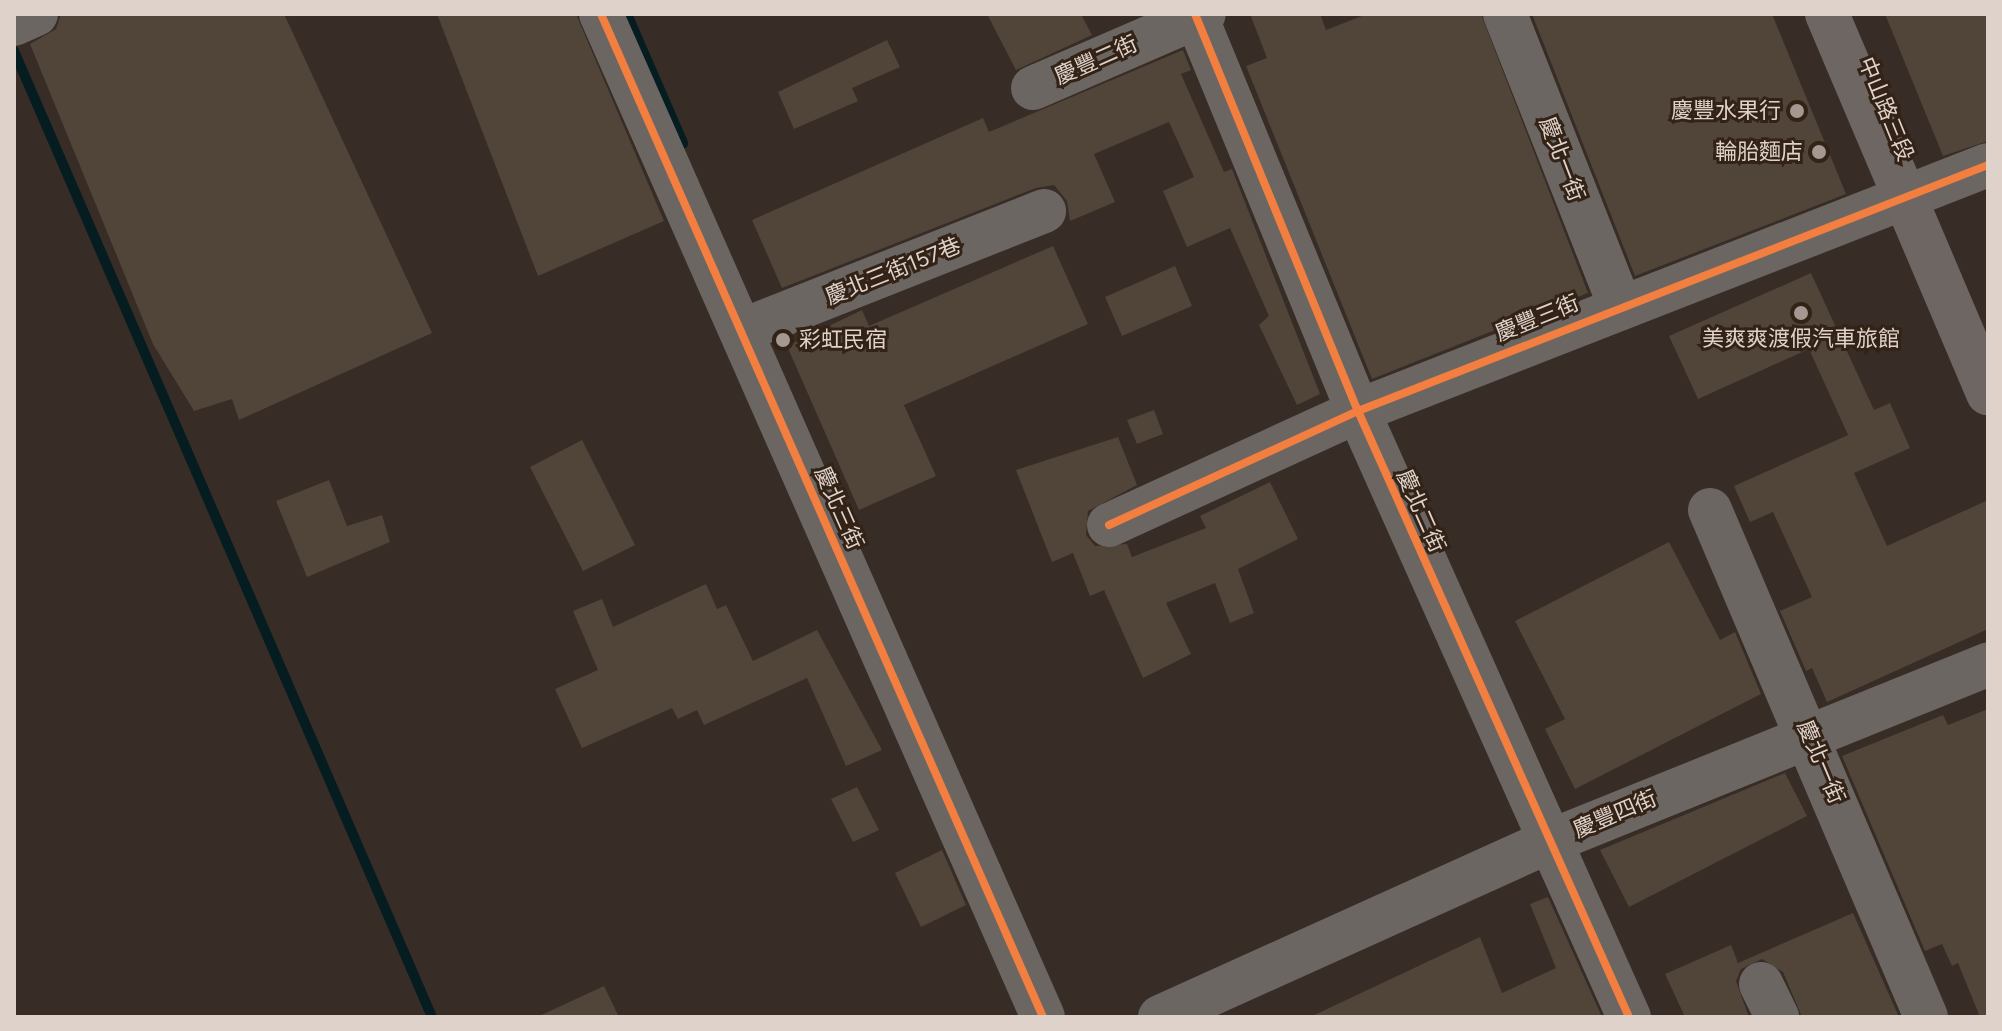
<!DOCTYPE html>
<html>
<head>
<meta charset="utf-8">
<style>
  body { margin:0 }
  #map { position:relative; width:2002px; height:1031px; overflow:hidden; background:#372c26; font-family:Figtree,"Noto Sans TC",sans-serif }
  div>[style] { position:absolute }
  .stream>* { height:10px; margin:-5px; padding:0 5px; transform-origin:5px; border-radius:5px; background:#051c20 }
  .building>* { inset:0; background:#514439 }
  .minor>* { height:44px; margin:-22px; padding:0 22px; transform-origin:22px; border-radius:22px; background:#6c6663 }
  .major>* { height:44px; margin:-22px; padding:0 22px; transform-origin:22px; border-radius:22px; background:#6e6662 }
  .cycleway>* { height:8px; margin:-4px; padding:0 4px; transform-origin:4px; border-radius:4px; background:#f27e40 }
  .dots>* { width:22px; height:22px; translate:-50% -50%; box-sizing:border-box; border:4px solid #332216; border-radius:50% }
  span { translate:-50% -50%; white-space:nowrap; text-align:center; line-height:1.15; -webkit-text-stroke:6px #332216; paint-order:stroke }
  .street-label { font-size:22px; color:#ded2ca }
  .poi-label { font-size:22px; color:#ded2ca }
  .right { translate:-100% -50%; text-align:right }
  .left { translate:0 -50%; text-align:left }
  .frame { position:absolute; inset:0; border:16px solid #ded2ca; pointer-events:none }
</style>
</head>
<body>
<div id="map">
  <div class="stream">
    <div style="left:627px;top:14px;width:141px;rotate:66.5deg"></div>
    <div style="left:14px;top:51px;width:1053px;rotate:66.6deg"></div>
  </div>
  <div class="building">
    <div style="clip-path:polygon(61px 14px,284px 14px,432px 333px,239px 420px,232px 399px,194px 411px,153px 344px,30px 44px,56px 29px)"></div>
    <div style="clip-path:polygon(437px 14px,576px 14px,664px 221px,538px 276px)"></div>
    <div style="clip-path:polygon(987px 14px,1081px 14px,1092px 35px,1016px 70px)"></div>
    <div style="clip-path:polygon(1250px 14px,1320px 14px,1326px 30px,1367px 14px,1481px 14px,1588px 293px,1372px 379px,1246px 66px,1267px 58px)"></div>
    <div style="clip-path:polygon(1532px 14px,1772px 14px,1846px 194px,1635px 276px)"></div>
    <div style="clip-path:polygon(1885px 14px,1988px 14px,1988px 141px,1943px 156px)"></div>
    <div style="clip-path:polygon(887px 40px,900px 67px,852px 88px,858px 101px,794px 129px,778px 92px)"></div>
    <div style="clip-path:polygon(1183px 50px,1191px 70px,1181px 74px,1224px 172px,1232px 169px,1320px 394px,1297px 405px,1259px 325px,1269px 316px,1230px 228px,1187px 247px,1163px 191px,1194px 177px,1169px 122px,1094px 154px,1115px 202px,1070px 221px,1067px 201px,1054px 185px,1036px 188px,782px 288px,752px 220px,983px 118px,989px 132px)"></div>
    <div style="clip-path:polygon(1053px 246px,1088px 324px,904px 405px,936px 476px,859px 510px,787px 346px,862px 310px,869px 326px)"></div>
    <div style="clip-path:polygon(1175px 266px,1192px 306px,1122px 336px,1105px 297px)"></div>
    <div style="clip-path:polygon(1811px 273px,1874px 410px,1890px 403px,1910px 448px,1854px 473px,1887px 546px,1988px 500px,1988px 629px,1827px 702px,1812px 668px,1806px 671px,1780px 611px,1812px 597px,1773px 512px,1750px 522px,1734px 486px,1848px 435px,1809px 349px,1698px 399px,1669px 336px)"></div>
    <div style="clip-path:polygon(1154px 410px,1163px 434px,1137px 444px,1127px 420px)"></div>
    <div style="clip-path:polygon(1118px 437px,1137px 485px,1088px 511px,1086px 535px,1095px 546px,1127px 544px,1132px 557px,1206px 528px,1200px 516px,1270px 482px,1298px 539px,1238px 569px,1254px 613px,1230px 623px,1215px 583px,1166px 603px,1191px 654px,1143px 678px,1104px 590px,1090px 596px,1073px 553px,1052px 562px,1016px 470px)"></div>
    <div style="clip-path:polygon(582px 440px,635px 545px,583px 571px,530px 467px)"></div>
    <div style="clip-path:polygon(329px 480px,347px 526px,382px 515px,390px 542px,307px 577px,276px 501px)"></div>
    <div style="clip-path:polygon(1669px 542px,1720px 640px,1735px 632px,1761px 694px,1575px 789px,1545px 729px,1565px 719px,1515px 621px)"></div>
    <div style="clip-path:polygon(706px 584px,717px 609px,726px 605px,753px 661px,817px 630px,882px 750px,846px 766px,807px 678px,704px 725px,697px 710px,678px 719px,672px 708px,582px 748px,555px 689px,598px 670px,573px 611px,602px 599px,613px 627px)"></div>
    <div style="clip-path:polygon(1988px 709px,1988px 1017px,1980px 1017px,1958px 963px,1952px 966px,1942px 944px,1925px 951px,1842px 756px,1943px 715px,1948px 725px)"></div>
    <div style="clip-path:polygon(1785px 773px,1807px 816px,1629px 907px,1600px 850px)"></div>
    <div style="clip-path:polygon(857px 787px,879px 830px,853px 842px,831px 799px)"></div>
    <div style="clip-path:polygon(942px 850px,966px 905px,921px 927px,895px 873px)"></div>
    <div style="clip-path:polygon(1548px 897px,1602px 1017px,1310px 1017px,1480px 937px,1502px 993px,1556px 968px,1530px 904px)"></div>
    <div style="clip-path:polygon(1853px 913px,1899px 1017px,1802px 1017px,1783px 972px,1762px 959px,1741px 969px,1736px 981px,1749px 1017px,1685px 1017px,1665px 974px,1731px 945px,1738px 963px)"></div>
    <div style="clip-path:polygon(604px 986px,619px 1017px,537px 1017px)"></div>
  </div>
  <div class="minor">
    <div style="left:601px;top:14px;width:1096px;rotate:66.22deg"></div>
    <div style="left:1195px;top:14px;width:429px;rotate:67.7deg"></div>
    <div style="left:1358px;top:411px;width:664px;rotate:65.91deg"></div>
    <div style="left:1505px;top:14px;width:312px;rotate:68.5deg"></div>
    <div style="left:14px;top:24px;width:24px;rotate:-24deg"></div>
    <div style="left:1033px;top:88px;width:186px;rotate:-23.4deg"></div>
    <div style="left:741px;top:331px;width:326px;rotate:-21.6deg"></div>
    <div style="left:1710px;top:510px;width:551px;rotate:66.92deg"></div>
    <div style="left:1109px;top:525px;width:274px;rotate:-24.6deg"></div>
    <div style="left:1358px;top:411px;width:676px;rotate:-21.33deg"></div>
    <div style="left:1761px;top:984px;width:37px;rotate:64deg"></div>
    <div style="left:1160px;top:1017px;width:423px;rotate:-24.3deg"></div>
    <div style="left:1546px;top:843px;width:477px;rotate:-22deg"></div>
  </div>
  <div class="major">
    <div style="left:1827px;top:14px;width:412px;rotate:67deg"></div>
  </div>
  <div class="cycleway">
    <div style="left:601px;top:14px;width:1096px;rotate:66.22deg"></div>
    <div style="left:1195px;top:14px;width:429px;rotate:67.7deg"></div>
    <div style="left:1358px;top:411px;width:664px;rotate:65.91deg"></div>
    <div style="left:1109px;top:525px;width:274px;rotate:-24.6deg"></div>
    <div style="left:1358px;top:411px;width:676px;rotate:-21.33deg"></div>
  </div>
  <div class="dots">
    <div style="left:1797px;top:111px;background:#a49891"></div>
    <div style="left:1819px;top:152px;background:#a49891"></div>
    <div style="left:1801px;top:313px;background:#a49891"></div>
    <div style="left:783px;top:340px;background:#a49891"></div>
  </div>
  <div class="street-label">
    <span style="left:1096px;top:60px;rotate:-24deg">慶豐二街</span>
    <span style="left:1886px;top:109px;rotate:68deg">中山路三段</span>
    <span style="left:1562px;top:159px;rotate:69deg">慶北一街</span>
    <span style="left:893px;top:271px;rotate:-22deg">慶北三街157巷</span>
    <span style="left:1537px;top:318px;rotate:-22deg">慶豐三街</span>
    <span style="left:839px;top:508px;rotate:66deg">慶北三街</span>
    <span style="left:1421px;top:511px;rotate:66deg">慶北二街</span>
    <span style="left:1821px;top:762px;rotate:67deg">慶北一街</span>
    <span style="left:1615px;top:814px;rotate:-23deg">慶豐四街</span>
  </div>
  <div class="poi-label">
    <span class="right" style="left:1781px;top:111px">慶豐水果行</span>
    <span class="right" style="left:1803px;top:152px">輪胎麵店</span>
    <span style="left:1801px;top:339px">美爽爽渡假汽車旅館</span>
    <span class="left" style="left:799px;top:340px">彩虹民宿</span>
  </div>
  <div class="frame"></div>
</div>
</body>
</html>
